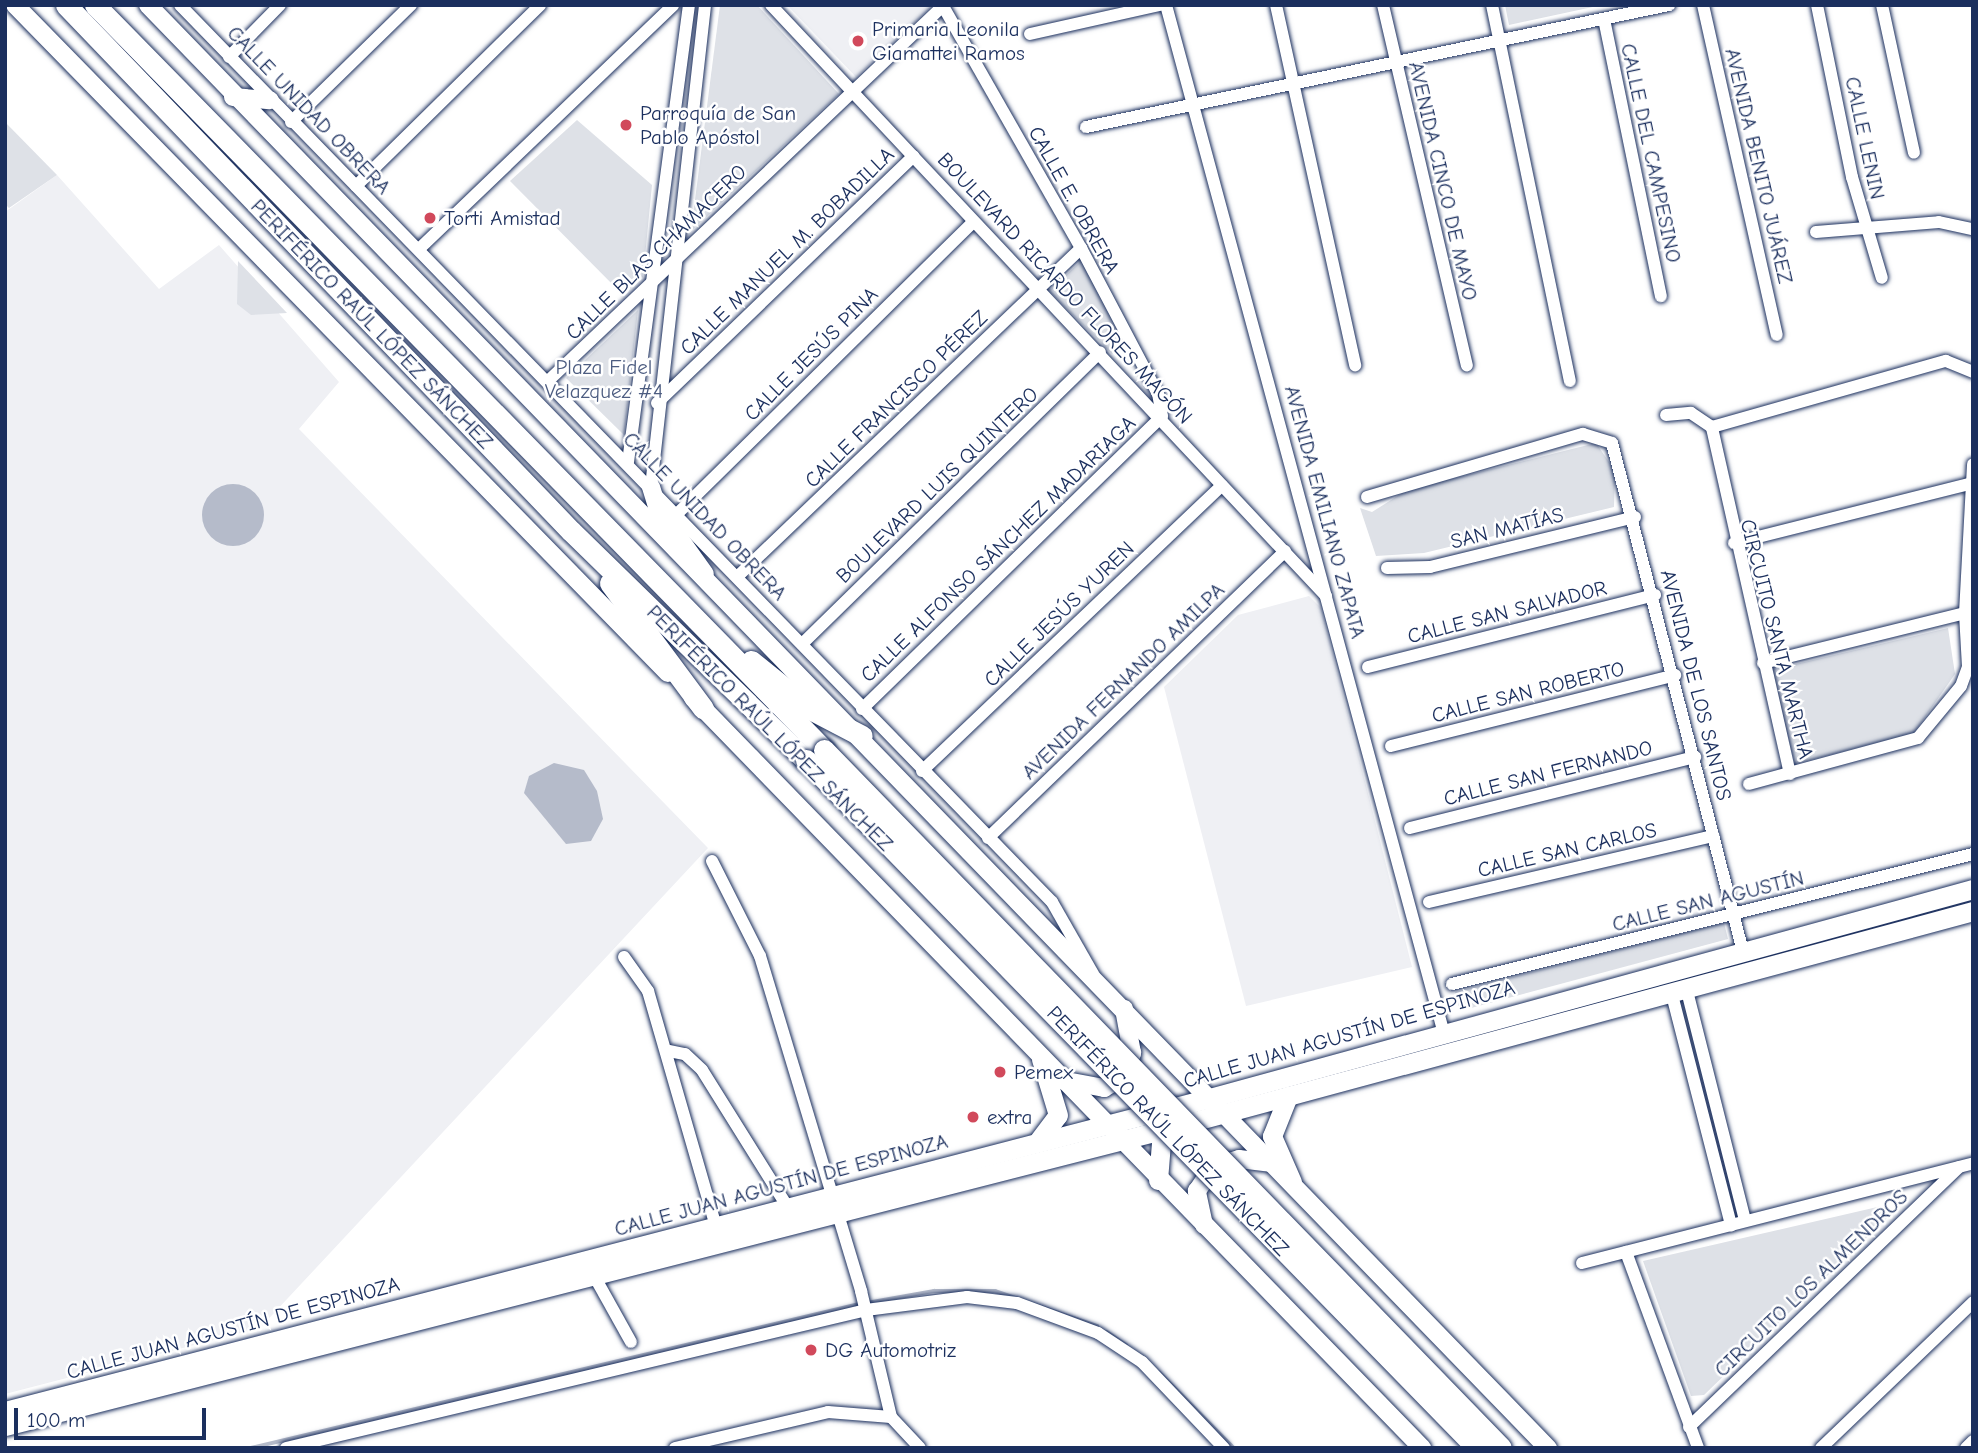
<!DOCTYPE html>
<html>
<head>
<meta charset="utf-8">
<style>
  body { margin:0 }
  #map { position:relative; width:1978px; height:1453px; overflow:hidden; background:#fff; font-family:"Comic Neue",sans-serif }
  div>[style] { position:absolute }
  .built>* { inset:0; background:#eff0f4 }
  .green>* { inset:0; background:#dee1e7 }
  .water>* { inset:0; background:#b5bbca }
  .round { border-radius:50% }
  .stream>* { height:3.5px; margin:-1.75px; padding:0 1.75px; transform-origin:1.75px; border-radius:1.75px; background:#b5bbca }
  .roads { filter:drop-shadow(0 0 2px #1b2f5e) drop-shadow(0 0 2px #1b2f5e) }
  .street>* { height:12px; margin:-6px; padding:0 6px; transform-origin:6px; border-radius:6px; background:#fff }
  .secondary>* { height:18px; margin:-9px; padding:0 9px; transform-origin:9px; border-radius:9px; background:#fff }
  .primary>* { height:19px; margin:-9.5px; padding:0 9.5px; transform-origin:9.5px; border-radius:9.5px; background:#fff }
  .highway>* { height:21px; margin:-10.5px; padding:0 10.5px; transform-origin:10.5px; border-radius:10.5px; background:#fff }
  .bridges { filter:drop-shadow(0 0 2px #1b2f5e) drop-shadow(0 0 2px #1b2f5e) }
  .highway-bridge>* { height:21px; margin:-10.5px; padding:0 10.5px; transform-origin:10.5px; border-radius:10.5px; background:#fff }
  .dots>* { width:19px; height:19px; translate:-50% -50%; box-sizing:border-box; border:4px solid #fff; border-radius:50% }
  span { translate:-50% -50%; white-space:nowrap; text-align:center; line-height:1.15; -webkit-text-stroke:5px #fff; paint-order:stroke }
  .poi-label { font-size:21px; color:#1b2f5e }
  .left { translate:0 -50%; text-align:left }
  .street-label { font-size:21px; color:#1b2f5e }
  .park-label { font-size:21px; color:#4c5c80 }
  .frame { position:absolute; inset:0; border:7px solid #1b2f5e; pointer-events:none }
  .scale { position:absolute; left:14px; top:1408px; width:192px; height:32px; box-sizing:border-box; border:4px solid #1b2f5e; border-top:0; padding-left:9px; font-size:21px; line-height:24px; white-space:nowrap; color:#1b2f5e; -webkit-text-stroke:5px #fff; paint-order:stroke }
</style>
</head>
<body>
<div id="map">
  <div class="built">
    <div style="clip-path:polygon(787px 5px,933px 5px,856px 77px)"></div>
    <div style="clip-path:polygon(57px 175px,159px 289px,219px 245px,339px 382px,299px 429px,708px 848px,260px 1328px,5px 1394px,5px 212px)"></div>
    <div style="clip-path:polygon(1309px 596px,1321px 608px,1412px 967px,1246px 1006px,1164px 687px,1238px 615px)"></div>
  </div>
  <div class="green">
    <div style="clip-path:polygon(720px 5px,757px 5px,839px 94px,691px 231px)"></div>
    <div style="clip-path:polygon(1505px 5px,1602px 5px,1509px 25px)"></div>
    <div style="clip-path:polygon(577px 120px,652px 185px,643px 277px,623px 295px,510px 181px)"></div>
    <div style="clip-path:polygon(5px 122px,57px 175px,9px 208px,5px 204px)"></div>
    <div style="clip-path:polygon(238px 261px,287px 313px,251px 315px,237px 304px)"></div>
    <div style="clip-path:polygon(1081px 261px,1126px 339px,1112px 354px,1049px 291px)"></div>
    <div style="clip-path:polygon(638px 310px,624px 435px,566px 378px)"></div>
    <div style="clip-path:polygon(1596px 443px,1615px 471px,1614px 507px,1424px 553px,1376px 556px,1360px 508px,1372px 512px,1407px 490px)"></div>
    <div style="clip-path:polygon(1948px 628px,1955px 674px,1914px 733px,1795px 764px,1771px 670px)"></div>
    <div style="clip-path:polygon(1724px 923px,1728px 939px,1460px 1011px,1455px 992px)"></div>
    <div style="clip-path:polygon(1886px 1205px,1887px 1218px,1704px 1395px,1691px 1396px,1643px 1261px)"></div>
  </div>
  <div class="water">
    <div class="round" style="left:202px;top:484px;width:62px;height:62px"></div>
    <div style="clip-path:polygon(554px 763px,584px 770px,597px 791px,603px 819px,591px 841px,566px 844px,524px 793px,529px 776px)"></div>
  </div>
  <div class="stream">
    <div style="left:867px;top:1303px;width:68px;rotate:-10.2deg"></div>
    <div style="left:934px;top:1291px;width:61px"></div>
    <div style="left:995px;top:1291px;width:108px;rotate:18.9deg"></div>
    <div style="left:1107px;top:1332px;width:23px;rotate:34deg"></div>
    <div style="left:1159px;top:1372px;width:107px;rotate:45.4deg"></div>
    <div style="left:251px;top:1448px;width:625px;rotate:-13.32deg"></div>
  </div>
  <div class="roads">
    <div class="street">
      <div style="left:180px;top:5px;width:1251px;rotate:45.81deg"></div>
      <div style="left:1052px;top:902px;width:83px;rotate:60.3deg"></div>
      <div style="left:771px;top:5px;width:811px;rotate:46.8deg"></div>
      <div style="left:1166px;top:5px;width:1062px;rotate:74.88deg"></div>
      <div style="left:1276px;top:5px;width:369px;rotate:77.6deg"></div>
      <div style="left:1383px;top:5px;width:370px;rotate:76.9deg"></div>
      <div style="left:1492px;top:5px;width:384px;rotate:78.3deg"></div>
      <div style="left:1703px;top:5px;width:338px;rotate:77.4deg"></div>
      <div style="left:1817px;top:5px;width:176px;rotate:78.5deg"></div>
      <div style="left:1852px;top:177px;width:105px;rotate:73.5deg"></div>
      <div style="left:1882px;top:5px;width:151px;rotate:77.8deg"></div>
      <div style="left:1604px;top:19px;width:283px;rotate:78.4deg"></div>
      <div style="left:1030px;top:34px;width:133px;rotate:-12.6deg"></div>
      <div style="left:229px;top:57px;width:73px;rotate:-45.6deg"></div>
      <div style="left:291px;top:122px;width:168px;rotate:-44.3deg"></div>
      <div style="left:1086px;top:127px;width:596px;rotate:-11.82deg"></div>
      <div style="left:356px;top:186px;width:258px;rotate:-44.5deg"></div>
      <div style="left:1816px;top:232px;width:123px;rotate:-4.6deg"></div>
      <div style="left:1939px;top:222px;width:35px;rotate:12deg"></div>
      <div style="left:419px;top:249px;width:352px;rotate:-43.8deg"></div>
      <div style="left:548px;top:381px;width:546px;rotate:-43.52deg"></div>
      <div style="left:657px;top:403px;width:356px;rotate:-43.9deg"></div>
      <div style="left:1666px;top:415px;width:25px;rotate:-5deg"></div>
      <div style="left:1691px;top:413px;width:25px;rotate:34deg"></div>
      <div style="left:628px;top:462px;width:461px;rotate:-82.4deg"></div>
      <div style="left:651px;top:487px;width:485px;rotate:-83.6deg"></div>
      <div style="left:1367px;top:497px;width:225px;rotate:-16.3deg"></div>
      <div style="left:1583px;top:434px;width:30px;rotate:17deg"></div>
      <div style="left:1612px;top:443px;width:521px;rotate:75.56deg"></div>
      <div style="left:677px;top:514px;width:416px;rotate:-44.6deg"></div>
      <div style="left:1734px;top:543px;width:246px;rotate:-14.1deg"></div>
      <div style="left:1387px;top:568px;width:43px;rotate:-1.3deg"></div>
      <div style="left:1430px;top:567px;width:211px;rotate:-13.7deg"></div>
      <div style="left:737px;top:577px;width:476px;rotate:-43.7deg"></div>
      <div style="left:802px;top:644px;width:417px;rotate:-44.4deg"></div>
      <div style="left:1763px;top:663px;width:208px;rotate:-13.9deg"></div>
      <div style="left:1368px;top:667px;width:296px;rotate:-14.1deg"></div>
      <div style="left:862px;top:709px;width:419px;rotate:-44.3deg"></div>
      <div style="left:1162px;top:416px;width:22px;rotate:-100deg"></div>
      <div style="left:1158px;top:394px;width:165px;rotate:-117.8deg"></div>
      <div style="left:1081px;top:248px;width:279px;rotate:-119.7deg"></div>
      <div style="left:1391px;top:746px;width:293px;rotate:-14deg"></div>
      <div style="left:922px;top:771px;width:414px;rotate:-43.6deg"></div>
      <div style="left:1790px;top:774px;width:356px;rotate:-102.7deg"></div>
      <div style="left:1712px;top:427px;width:243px;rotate:-15.8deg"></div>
      <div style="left:1946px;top:361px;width:29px;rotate:22deg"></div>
      <div style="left:1749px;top:784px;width:175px;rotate:-15.2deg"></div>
      <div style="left:1918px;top:738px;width:67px;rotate:-50.4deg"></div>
      <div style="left:1961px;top:686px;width:20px;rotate:-70deg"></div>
      <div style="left:1968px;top:667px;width:54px;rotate:-93.2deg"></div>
      <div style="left:1965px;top:613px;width:149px;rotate:-86.9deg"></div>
      <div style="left:1410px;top:828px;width:294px;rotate:-14deg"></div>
      <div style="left:988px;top:838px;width:413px;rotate:-44deg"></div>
      <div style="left:712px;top:861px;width:106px;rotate:63.2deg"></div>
      <div style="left:760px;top:956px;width:350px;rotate:73.2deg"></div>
      <div style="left:861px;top:1291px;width:130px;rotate:76.6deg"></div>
      <div style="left:891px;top:1417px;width:42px;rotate:46.9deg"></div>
      <div style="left:1429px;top:902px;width:292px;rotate:-13.1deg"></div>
      <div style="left:624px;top:957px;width:42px;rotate:54.8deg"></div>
      <div style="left:648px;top:991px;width:252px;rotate:73.9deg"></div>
      <div style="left:1452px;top:984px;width:537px;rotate:-14.01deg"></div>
      <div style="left:1686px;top:987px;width:241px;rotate:75.8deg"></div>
      <div style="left:1671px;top:991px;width:242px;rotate:75.6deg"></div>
      <div style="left:669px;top:1051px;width:16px;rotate:11deg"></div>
      <div style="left:685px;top:1054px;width:23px;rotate:43deg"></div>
      <div style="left:702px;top:1070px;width:166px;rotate:58deg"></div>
      <div style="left:1626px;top:1252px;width:209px;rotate:69.8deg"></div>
      <div style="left:1582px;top:1263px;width:404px;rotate:-14.3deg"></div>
      <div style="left:592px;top:1272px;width:80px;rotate:60.9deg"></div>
      <div style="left:1689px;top:1427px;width:375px;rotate:-43.9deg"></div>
      <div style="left:286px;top:1448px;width:596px;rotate:-13.38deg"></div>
      <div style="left:866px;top:1310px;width:102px;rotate:-7.3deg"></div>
      <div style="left:967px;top:1297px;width:50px;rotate:6.8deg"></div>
      <div style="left:1017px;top:1303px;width:86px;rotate:20.3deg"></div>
      <div style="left:1098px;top:1333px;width:53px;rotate:33.4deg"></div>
      <div style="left:1142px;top:1362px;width:119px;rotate:46.4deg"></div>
      <div style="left:675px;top:1448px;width:157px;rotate:-13.2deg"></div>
      <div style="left:828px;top:1412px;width:63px;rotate:4.5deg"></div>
      <div style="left:1821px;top:1448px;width:211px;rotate:-43.8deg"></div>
      <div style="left:1966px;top:1448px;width:10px;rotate:-45deg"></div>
    </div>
    <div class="secondary">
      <div style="left:15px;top:5px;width:934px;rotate:45.65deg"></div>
      <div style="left:148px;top:5px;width:2011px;rotate:45.87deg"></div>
      <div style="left:233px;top:97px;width:37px;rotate:5deg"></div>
      <div style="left:651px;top:487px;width:21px;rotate:73deg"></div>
      <div style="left:657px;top:507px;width:82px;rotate:54.4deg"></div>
      <div style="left:693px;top:698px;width:1046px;rotate:45.81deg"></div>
      <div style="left:1061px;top:1080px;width:44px;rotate:10.5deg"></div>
      <div style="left:1104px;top:1088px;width:22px;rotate:-30deg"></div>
      <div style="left:1123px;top:1077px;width:26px;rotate:-69deg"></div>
      <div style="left:1132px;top:1053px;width:45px;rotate:-100.3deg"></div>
      <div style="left:1204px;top:1225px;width:35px;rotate:-102deg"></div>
      <div style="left:1197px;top:1191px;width:29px;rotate:-56deg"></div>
      <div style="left:1213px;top:1167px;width:27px;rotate:-17deg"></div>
      <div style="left:1239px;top:1159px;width:34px;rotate:7deg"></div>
    </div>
    <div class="primary">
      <div style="left:1288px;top:1096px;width:43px;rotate:111.8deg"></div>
      <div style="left:1272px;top:1136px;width:50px;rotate:66.5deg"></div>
      <div style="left:1039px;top:1140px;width:31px;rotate:-53deg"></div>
      <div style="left:1058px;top:1115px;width:59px;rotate:-106.9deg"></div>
      <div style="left:1158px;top:1180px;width:50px;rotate:-85.4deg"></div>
      <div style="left:5px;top:1411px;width:1245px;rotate:-14.56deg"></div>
      <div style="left:1210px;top:1098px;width:791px;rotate:-15.32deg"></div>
      <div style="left:5px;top:1426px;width:1194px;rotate:-14.35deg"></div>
      <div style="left:1162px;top:1130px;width:840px;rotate:-15.11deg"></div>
    </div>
    <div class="highway">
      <div style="left:66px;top:5px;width:729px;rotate:46.17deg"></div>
      <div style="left:571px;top:531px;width:328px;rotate:44.3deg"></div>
      <div style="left:95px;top:5px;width:1042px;rotate:45.62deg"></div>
      <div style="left:610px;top:583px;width:156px;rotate:53.4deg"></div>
      <div style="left:751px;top:661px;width:78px;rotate:38.8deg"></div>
      <div style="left:812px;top:710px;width:56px;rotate:27.5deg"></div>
    </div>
  </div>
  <div class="bridges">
    <div class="highway-bridge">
      <div style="left:824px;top:750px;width:972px;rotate:45.87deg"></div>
      <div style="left:806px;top:760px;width:961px;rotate:45.72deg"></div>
    </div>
  </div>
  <div class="dots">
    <div style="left:858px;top:41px;background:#d1495b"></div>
    <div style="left:626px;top:125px;background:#d1495b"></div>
    <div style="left:430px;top:218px;background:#d1495b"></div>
    <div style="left:1000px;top:1072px;background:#d1495b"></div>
    <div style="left:973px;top:1117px;background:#d1495b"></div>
    <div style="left:811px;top:1350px;background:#d1495b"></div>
  </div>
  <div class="poi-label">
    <span class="left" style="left:872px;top:41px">Primaria Leonila<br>Giamattei Ramos</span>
    <span class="left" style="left:640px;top:125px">Parroquía de San<br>Pablo Apóstol</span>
    <span class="left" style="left:444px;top:218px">Torti Amistad</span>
    <span class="left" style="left:1014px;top:1072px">Pemex</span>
    <span class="left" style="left:987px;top:1117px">extra</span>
    <span class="left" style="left:825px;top:1350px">DG Automotriz</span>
  </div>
  <div class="street-label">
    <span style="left:309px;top:110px;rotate:46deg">CALLE UNIDAD OBRERA</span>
    <span style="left:1865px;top:138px;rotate:78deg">CALLE LENIN</span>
    <span style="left:1651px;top:153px;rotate:78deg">CALLE DEL CAMPESINO</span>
    <span style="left:1759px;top:166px;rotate:77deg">AVENIDA BENITO JUÁREZ</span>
    <span style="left:1443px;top:181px;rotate:77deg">AVENIDA CINCO DE MAYO</span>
    <span style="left:1074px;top:200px;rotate:61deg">CALLE E. OBRERA</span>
    <span style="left:787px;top:251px;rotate:-44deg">CALLE MANUEL M. BOBADILLA</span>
    <span style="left:656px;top:252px;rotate:-44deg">CALLE BLAS CHAMACERO</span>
    <span style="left:1065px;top:288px;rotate:47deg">BOULEVARD RICARDO FLORES MAGÓN</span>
    <span style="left:372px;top:324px;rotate:46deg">PERIFÉRICO RAÚL LÓPEZ SÁNCHEZ</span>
    <span style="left:811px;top:354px;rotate:-45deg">CALLE JESÚS PINA</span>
    <span style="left:896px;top:399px;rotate:-44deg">CALLE FRANCISCO PÉREZ</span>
    <span style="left:937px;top:485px;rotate:-44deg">BOULEVARD LUIS QUINTERO</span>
    <span style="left:1325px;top:512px;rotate:75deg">AVENIDA EMILIANO ZAPATA</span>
    <span style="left:705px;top:516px;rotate:46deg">CALLE UNIDAD OBRERA</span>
    <span style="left:1507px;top:528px;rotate:-14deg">SAN MATÍAS</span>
    <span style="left:998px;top:549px;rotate:-44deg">CALLE ALFONSO SÁNCHEZ MADARIAGA</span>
    <span style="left:1507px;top:612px;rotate:-14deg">CALLE SAN SALVADOR</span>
    <span style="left:1059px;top:614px;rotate:-44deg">CALLE JESÚS YUREN</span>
    <span style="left:1777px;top:639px;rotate:76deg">CIRCUITO SANTA MARTHA</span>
    <span style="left:1123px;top:681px;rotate:-44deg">AVENIDA FERNANDO AMILPA</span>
    <span style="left:1696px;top:685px;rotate:76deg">AVENIDA DE LOS SANTOS</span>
    <span style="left:1528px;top:692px;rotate:-14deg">CALLE SAN ROBERTO</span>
    <span style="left:770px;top:728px;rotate:45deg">PERIFÉRICO RAÚL LÓPEZ SÁNCHEZ</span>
    <span style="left:1548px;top:773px;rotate:-14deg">CALLE SAN FERNANDO</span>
    <span style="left:1567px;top:850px;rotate:-13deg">CALLE SAN CARLOS</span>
    <span style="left:1708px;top:901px;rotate:-14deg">CALLE SAN AGUSTÍN</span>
    <span style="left:1349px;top:1034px;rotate:-16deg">CALLE JUAN AGUSTÍN DE ESPINOZA</span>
    <span style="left:1168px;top:1131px;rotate:46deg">PERIFÉRICO RAÚL LÓPEZ SÁNCHEZ</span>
    <span style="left:781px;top:1185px;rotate:-15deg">CALLE JUAN AGUSTÍN DE ESPINOZA</span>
    <span style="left:1811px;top:1283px;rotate:-44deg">CIRCUITO LOS ALMENDROS</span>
    <span style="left:233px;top:1328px;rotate:-15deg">CALLE JUAN AGUSTÍN DE ESPINOZA</span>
  </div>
  <div class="park-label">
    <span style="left:604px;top:379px">Plaza Fidel<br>Velazquez #4</span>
  </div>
  <div class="frame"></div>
  <div class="scale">100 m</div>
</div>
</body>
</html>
